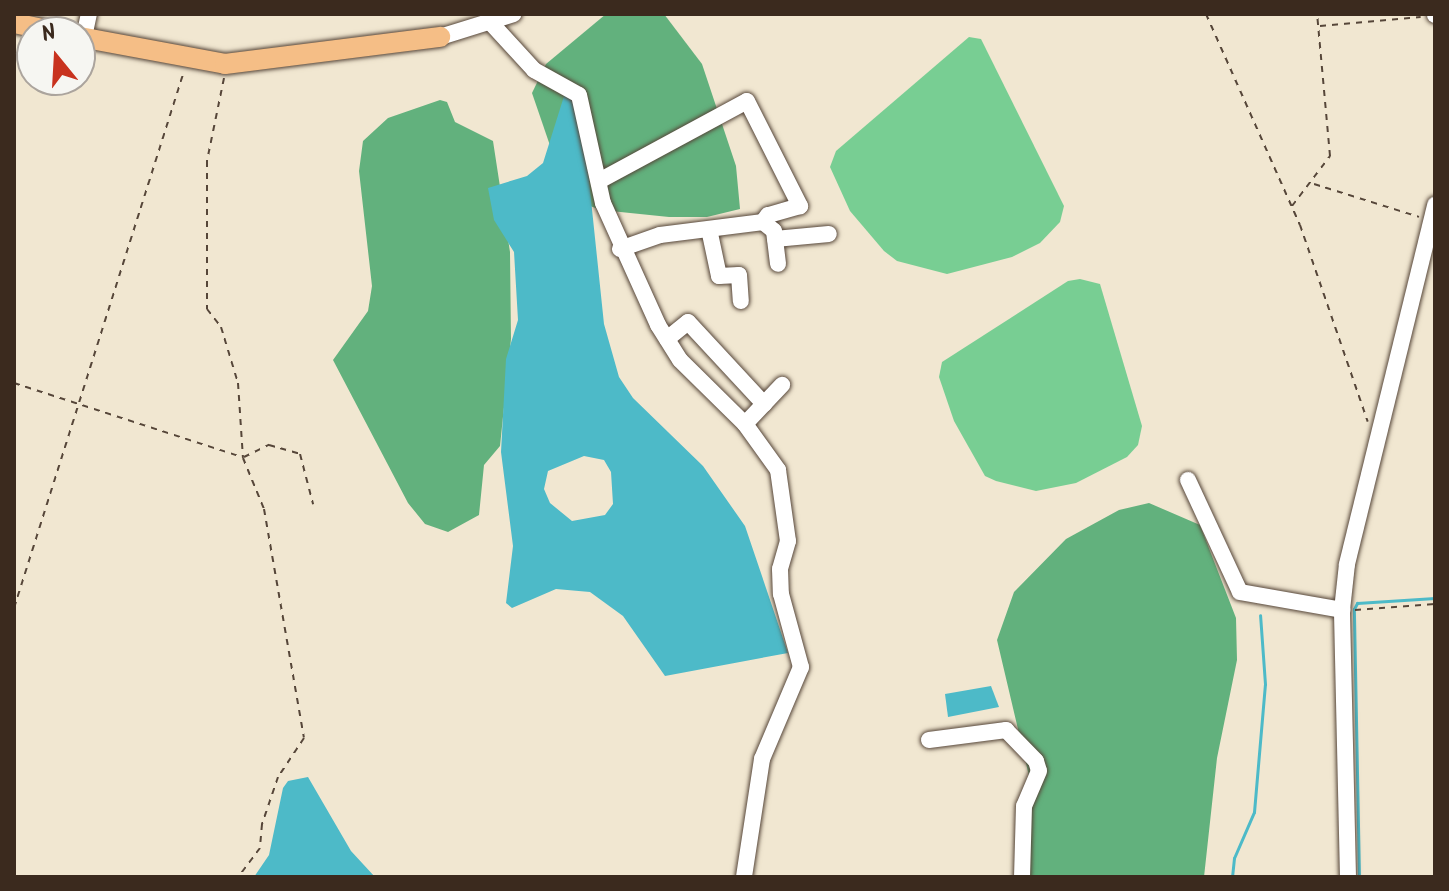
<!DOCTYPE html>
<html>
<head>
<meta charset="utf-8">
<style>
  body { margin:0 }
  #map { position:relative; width:1449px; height:891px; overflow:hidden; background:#f1e7d1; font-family:Kalam,sans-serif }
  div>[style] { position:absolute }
  .green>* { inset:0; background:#78ce93 }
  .forest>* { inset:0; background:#62b17d }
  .water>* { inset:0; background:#4dbac8 }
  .stream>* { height:3px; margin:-1.5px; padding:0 1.5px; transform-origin:1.5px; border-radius:1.5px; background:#4dbac8 }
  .path>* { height:2px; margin-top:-1px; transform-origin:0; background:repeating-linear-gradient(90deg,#564639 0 6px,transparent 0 12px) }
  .roads { filter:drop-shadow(0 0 2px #564639) drop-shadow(0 0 2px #564639) }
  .minor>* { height:16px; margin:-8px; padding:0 8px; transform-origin:8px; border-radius:8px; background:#fff }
  .major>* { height:20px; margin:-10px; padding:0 10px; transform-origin:10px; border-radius:10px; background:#f5be86 }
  span { translate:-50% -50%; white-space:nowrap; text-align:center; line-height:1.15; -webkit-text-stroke:6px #f6f6f2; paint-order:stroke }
  .frame { position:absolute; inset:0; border:16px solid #3b2a1e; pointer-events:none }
  .north { position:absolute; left:16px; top:16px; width:80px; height:80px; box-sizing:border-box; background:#f6f6f2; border:2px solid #aba49d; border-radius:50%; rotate:342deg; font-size:22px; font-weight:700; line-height:32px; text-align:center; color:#3b2a1e }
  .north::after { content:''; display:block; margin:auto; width:28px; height:36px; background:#c8321e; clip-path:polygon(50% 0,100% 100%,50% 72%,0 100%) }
</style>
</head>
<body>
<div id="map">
  <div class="green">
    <div style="clip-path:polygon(969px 37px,981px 39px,1064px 206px,1060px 222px,1040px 243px,1012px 257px,947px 274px,897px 261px,884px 251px,850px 211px,830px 167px,836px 151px)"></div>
    <div style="clip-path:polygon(1080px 279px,1100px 284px,1142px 426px,1138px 445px,1127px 457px,1076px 483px,1036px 491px,996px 481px,985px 476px,954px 421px,939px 377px,942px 362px,1068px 281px)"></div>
  </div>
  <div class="forest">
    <div style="clip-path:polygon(606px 14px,664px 14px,702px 64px,736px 166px,740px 209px,707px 217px,669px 217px,601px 210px,568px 198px,532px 93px,546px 64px)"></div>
    <div style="clip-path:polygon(440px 100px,447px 102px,455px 122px,493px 141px,510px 252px,511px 339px,500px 446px,484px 465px,479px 515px,448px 532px,425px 524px,408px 503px,333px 360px,368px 311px,372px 286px,359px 171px,363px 141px,388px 118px)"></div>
    <div style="clip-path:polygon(1149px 503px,1200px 525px,1236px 618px,1237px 660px,1217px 758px,1204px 877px,1023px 877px,1033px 793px,997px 640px,1014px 592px,1066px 539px,1119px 510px)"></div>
  </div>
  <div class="water">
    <div style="clip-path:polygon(evenodd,565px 93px,573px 97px,588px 171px,604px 324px,619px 377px,633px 398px,703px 466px,745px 526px,788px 653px,665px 676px,623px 616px,590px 592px,556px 589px,512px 608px,506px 603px,513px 546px,501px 452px,506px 359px,518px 320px,514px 252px,494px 220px,488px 188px,527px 176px,543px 163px,565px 93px,584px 456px,604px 460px,611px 472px,613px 504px,605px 515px,572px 521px,550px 503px,544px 489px,548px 471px,584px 456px)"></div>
    <div style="clip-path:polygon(991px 686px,999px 707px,948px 717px,945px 694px)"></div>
    <div style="clip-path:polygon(308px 777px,351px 851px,375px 877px,254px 877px,269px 855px,283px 788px,288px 781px)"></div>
  </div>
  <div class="stream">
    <div style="left:1232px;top:877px;width:19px;rotate:-84deg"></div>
    <div style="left:1234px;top:858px;width:50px;rotate:-66.5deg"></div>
    <div style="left:1254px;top:812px;width:128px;rotate:-85.1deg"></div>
    <div style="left:1265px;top:684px;width:69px;rotate:-94.1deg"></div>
    <div style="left:1359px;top:877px;width:268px;rotate:-91.1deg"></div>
    <div style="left:1354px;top:609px;width:7px;rotate:-63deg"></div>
    <div style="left:1357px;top:603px;width:78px;rotate:-3.7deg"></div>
  </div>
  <div class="path">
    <div style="left:1206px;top:14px;width:231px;rotate:66deg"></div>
    <div style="left:1300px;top:225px;width:208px;rotate:71deg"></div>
    <div style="left:1320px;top:26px;width:101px;rotate:-5.1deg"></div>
    <div style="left:224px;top:78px;width:85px;rotate:101.6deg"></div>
    <div style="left:207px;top:161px;width:148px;rotate:90deg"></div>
    <div style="left:207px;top:309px;width:23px;rotate:52deg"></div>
    <div style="left:221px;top:327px;width:59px;rotate:73.1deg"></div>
    <div style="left:238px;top:383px;width:75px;rotate:86.2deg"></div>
    <div style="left:243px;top:458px;width:55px;rotate:67.6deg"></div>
    <div style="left:264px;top:509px;width:232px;rotate:80.1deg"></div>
    <div style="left:304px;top:738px;width:47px;rotate:123.7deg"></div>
    <div style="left:278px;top:777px;width:50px;rotate:108.8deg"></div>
    <div style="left:262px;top:824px;width:24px;rotate:95deg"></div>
    <div style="left:260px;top:848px;width:36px;rotate:127deg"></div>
    <div style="left:1314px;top:184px;width:110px;rotate:17.4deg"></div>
    <div style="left:1292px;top:206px;width:63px;rotate:-52.8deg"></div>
    <div style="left:1330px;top:156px;width:143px;rotate:-95.2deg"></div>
    <div style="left:14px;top:383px;width:240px;rotate:18deg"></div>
    <div style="left:244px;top:457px;width:28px;rotate:-26deg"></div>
    <div style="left:269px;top:445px;width:32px;rotate:16deg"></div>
    <div style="left:300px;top:454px;width:52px;rotate:75.4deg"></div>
    <div style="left:14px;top:608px;width:563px;rotate:-72.43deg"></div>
    <div style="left:1355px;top:610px;width:80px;rotate:-4.3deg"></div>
  </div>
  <div class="roads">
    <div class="minor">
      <div style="left:492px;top:14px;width:9px;rotate:96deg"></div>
      <div style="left:491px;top:23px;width:64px;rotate:47.5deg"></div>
      <div style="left:534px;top:70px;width:51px;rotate:29.1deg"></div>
      <div style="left:579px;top:95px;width:111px;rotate:77.5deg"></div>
      <div style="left:603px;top:203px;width:134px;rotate:65.7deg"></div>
      <div style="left:658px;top:325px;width:41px;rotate:57.8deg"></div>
      <div style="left:680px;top:360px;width:91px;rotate:44.6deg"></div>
      <div style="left:745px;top:424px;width:57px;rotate:54.3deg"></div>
      <div style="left:778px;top:470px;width:72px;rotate:82deg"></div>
      <div style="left:788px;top:541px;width:29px;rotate:106deg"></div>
      <div style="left:780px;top:569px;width:25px;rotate:88deg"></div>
      <div style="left:781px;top:594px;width:76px;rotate:74.7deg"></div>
      <div style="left:801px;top:667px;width:100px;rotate:113deg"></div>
      <div style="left:762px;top:759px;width:119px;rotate:98.7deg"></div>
      <div style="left:1435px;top:14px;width:1px;rotate:90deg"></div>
      <div style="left:84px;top:37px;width:24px;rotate:-78deg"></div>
      <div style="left:440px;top:37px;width:77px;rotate:-17.3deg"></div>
      <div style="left:599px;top:181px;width:168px;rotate:-28.4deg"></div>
      <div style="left:747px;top:101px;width:118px;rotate:63.2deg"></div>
      <div style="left:800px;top:206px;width:33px;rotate:164deg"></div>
      <div style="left:768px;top:215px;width:9px;rotate:126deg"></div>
      <div style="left:709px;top:229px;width:48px;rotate:78deg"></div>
      <div style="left:719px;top:276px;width:20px;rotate:-3deg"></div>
      <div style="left:739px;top:275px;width:26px;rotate:86deg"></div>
      <div style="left:775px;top:239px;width:54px;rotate:-5.3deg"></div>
      <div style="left:620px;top:249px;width:42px;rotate:-19.3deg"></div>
      <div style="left:660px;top:235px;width:104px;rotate:-7.2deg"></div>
      <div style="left:763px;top:222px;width:14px;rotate:39deg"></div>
      <div style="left:774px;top:231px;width:33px;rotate:83deg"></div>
      <div style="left:667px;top:339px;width:27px;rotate:-39deg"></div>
      <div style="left:688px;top:322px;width:112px;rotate:47.2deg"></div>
      <div style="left:745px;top:424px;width:54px;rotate:-46.5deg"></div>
      <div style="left:1188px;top:480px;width:123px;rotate:65.1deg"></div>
      <div style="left:1240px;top:592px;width:104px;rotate:10deg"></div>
      <div style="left:929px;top:740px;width:78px;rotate:-7.4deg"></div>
      <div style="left:1006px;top:730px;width:43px;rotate:45.9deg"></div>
      <div style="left:1036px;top:761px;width:10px;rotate:73deg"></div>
      <div style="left:1039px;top:771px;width:38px;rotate:113deg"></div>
      <div style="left:1024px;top:806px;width:71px;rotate:91.6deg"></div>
      <div style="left:1348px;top:877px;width:267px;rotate:-91.3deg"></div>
      <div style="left:1342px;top:610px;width:46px;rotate:-83.8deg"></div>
      <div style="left:1347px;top:564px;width:370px;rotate:-76.2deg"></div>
    </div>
    <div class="major">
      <div style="left:14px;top:23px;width:44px;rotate:11.8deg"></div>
      <div style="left:80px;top:37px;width:147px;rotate:10.5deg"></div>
      <div style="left:225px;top:64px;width:217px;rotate:-7.2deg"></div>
    </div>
  </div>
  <div class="frame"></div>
  <div class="north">N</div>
</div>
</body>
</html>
